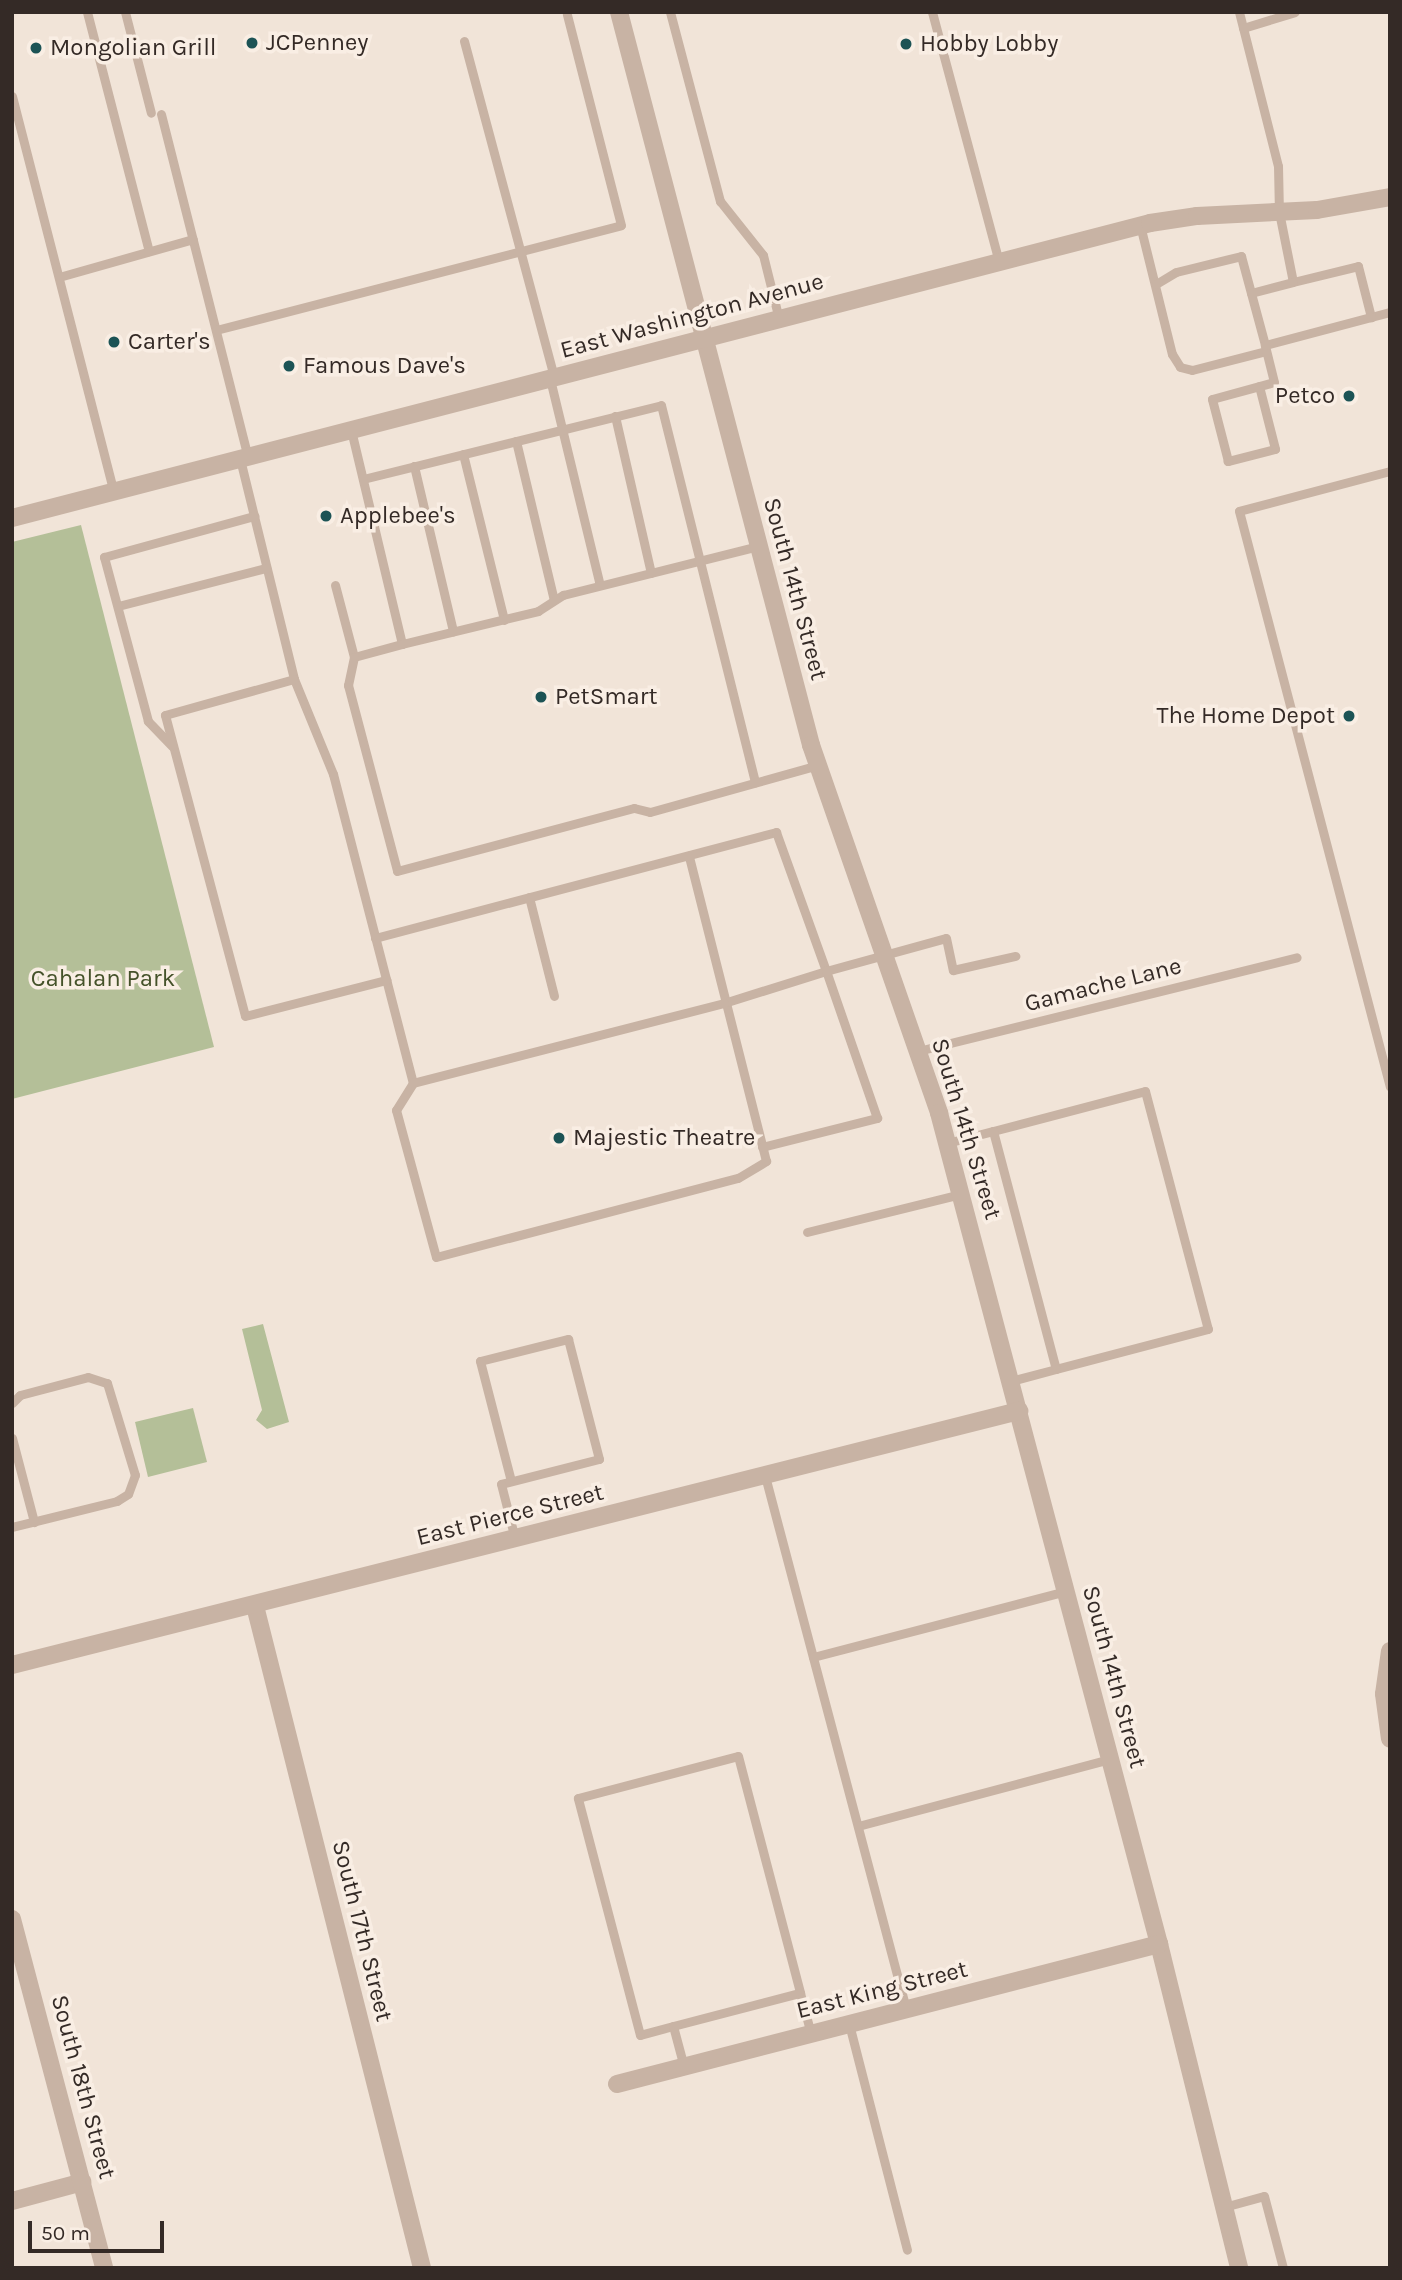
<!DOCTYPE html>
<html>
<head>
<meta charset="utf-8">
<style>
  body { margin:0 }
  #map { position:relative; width:1402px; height:2280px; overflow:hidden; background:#f1e4d8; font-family:Karla,sans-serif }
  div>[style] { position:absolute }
  .green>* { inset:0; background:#b4bf98 }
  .service>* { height:9px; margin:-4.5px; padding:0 4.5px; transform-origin:4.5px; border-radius:4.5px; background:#c8b3a4 }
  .minor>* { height:18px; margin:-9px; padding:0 9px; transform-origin:9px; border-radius:9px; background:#c8b3a4 }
  .tertiary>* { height:18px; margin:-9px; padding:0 9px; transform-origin:9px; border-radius:9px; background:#c8b3a4 }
  .dots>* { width:19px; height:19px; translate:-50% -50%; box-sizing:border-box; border:4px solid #f9eee4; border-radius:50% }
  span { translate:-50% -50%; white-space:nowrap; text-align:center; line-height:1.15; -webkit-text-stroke:7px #f9eee4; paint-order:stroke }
  .poi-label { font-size:24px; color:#342a26 }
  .left { translate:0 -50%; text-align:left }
  .right { translate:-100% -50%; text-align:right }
  .street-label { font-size:24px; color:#342a26 }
  .park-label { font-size:24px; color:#45522a }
  .frame { position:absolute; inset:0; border:14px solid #342a26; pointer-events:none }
  .scale { position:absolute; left:28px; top:2221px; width:136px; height:32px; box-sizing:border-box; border:4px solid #342a26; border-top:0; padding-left:9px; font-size:21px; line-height:24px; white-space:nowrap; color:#342a26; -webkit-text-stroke:5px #f9eee4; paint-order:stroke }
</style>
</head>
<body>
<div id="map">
  <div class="green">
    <div style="clip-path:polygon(81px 525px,214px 1047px,12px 1099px,12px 542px)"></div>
    <div style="clip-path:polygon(263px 1324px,289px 1422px,267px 1429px,256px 1420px,262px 1410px,242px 1329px)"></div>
    <div style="clip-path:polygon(193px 1408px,207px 1462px,148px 1477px,135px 1422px)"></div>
  </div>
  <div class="service">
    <div style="left:87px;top:12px;width:247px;rotate:75.5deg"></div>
    <div style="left:125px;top:12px;width:104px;rotate:75.6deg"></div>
    <div style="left:670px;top:12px;width:196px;rotate:75.2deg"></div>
    <div style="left:720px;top:201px;width:69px;rotate:51.5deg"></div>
    <div style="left:763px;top:255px;width:66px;rotate:76deg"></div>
    <div style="left:932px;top:12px;width:259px;rotate:75deg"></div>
    <div style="left:1239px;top:12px;width:159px;rotate:75.8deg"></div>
    <div style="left:1278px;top:166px;width:46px;rotate:88.8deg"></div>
    <div style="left:1279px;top:212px;width:71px;rotate:78.7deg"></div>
    <div style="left:1293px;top:282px;width:67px;rotate:-13.8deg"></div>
    <div style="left:1358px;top:266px;width:53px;rotate:75.7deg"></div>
    <div style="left:1371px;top:317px;width:20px;rotate:-15deg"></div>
    <div style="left:1243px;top:28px;width:54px;rotate:-17.1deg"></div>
    <div style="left:464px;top:41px;width:349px;rotate:75deg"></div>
    <div style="left:12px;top:96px;width:409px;rotate:75.6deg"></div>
    <div style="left:161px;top:114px;width:354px;rotate:75.8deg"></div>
    <div style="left:1140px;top:225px;width:133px;rotate:76.1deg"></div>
    <div style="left:1172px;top:354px;width:15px;rotate:58deg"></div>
    <div style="left:1180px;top:367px;width:12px;rotate:14deg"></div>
    <div style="left:1192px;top:370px;width:76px;rotate:-14.4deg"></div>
    <div style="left:59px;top:277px;width:139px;rotate:-15.8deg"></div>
    <div style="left:1156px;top:284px;width:23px;rotate:-31deg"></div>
    <div style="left:1176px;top:272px;width:67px;rotate:-13.8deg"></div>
    <div style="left:1241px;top:256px;width:92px;rotate:74.9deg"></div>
    <div style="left:1251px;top:293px;width:43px;rotate:-14.7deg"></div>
    <div style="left:216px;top:330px;width:418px;rotate:-14.5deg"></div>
    <div style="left:621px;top:225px;width:218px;rotate:-104.4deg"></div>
    <div style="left:550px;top:379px;width:212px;rotate:76.4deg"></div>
    <div style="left:1259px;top:386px;width:65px;rotate:75.7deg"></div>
    <div style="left:1275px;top:449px;width:49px;rotate:165.7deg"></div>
    <div style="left:1228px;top:461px;width:64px;rotate:-104.5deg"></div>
    <div style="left:1212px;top:399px;width:64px;rotate:-15.3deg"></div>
    <div style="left:1274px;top:382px;width:38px;rotate:-104deg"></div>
    <div style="left:1265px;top:345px;width:110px;rotate:-14.8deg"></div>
    <div style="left:615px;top:416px;width:161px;rotate:77.1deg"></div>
    <div style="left:516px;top:441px;width:163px;rotate:76.6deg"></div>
    <div style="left:463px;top:454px;width:171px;rotate:76.1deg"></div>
    <div style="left:240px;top:459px;width:227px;rotate:76.2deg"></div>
    <div style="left:294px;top:679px;width:103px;rotate:67.7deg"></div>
    <div style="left:333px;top:774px;width:319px;rotate:75.5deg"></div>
    <div style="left:413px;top:1083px;width:32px;rotate:122deg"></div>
    <div style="left:396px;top:1110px;width:152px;rotate:74.8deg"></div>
    <div style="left:436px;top:1257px;width:312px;rotate:-14.7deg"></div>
    <div style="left:738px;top:1178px;width:33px;rotate:-31deg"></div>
    <div style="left:766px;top:1161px;width:315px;rotate:-104.2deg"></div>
    <div style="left:414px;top:466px;width:170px;rotate:76.7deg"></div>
    <div style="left:1390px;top:471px;width:156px;rotate:165.2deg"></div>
    <div style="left:1239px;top:511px;width:595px;rotate:75.31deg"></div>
    <div style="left:363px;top:479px;width:307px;rotate:-13.9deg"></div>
    <div style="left:661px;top:405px;width:389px;rotate:76deg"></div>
    <div style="left:335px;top:585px;width:74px;rotate:75.2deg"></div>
    <div style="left:354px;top:657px;width:50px;rotate:-15.2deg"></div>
    <div style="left:402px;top:644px;width:220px;rotate:-103.4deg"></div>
    <div style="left:118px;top:606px;width:153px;rotate:-14.4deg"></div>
    <div style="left:402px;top:644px;width:140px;rotate:-13.6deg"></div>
    <div style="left:538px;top:611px;width:30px;rotate:-33deg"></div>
    <div style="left:563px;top:595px;width:201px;rotate:-14.1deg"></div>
    <div style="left:354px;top:657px;width:29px;rotate:102deg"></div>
    <div style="left:348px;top:685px;width:192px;rotate:75.2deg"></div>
    <div style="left:397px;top:871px;width:245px;rotate:-14.9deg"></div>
    <div style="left:634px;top:808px;width:16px;rotate:14deg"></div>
    <div style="left:650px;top:812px;width:174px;rotate:-15.6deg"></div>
    <div style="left:294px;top:679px;width:134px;rotate:164.4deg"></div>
    <div style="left:165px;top:715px;width:311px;rotate:75.1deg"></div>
    <div style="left:245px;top:1016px;width:146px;rotate:-14.3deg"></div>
    <div style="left:172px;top:746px;width:35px;rotate:-134deg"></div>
    <div style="left:148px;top:721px;width:170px;rotate:-105deg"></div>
    <div style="left:104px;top:557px;width:156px;rotate:-15.3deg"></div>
    <div style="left:529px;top:897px;width:102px;rotate:75.8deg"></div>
    <div style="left:375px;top:938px;width:415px;rotate:-14.8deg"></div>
    <div style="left:776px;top:832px;width:148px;rotate:70.2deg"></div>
    <div style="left:826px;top:971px;width:107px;rotate:162.6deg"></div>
    <div style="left:724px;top:1003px;width:321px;rotate:165.6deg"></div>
    <div style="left:918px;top:1051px;width:390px;rotate:-13.9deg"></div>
    <div style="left:993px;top:1131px;width:157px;rotate:-14.7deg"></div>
    <div style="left:1145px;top:1091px;width:246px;rotate:75.2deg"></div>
    <div style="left:1208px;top:1329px;width:157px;rotate:165.3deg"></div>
    <div style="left:947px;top:1143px;width:48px;rotate:-14.6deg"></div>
    <div style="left:993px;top:1131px;width:246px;rotate:75.2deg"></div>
    <div style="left:1056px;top:1369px;width:47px;rotate:165.1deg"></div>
    <div style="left:762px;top:1147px;width:119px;rotate:-14.2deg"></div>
    <div style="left:877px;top:1118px;width:156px;rotate:-109.1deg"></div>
    <div style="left:826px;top:971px;width:124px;rotate:-15.4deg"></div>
    <div style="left:946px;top:938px;width:33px;rotate:78deg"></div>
    <div style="left:953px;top:970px;width:64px;rotate:-12.7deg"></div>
    <div style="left:807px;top:1232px;width:159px;rotate:-13.9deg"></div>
    <div style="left:12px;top:1403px;width:11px;rotate:-45deg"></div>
    <div style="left:20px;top:1395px;width:70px;rotate:-14.8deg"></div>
    <div style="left:88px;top:1377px;width:20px;rotate:18deg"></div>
    <div style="left:107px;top:1383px;width:96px;rotate:73.1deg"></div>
    <div style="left:135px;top:1475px;width:20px;rotate:110deg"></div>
    <div style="left:128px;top:1494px;width:13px;rotate:148deg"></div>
    <div style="left:117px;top:1501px;width:108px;rotate:166.1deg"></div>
    <div style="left:12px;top:1438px;width:87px;rotate:75.3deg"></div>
    <div style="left:765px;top:1476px;width:551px;rotate:75.18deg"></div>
    <div style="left:511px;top:1481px;width:124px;rotate:-104.5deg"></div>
    <div style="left:480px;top:1361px;width:91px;rotate:-14deg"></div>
    <div style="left:568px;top:1339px;width:124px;rotate:75.5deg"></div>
    <div style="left:599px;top:1459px;width:101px;rotate:165.7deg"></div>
    <div style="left:501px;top:1484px;width:57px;rotate:75.7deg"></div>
    <div style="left:813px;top:1657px;width:261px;rotate:-14.6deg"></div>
    <div style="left:858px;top:1826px;width:261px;rotate:-14.9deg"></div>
    <div style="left:849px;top:2024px;width:233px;rotate:75.6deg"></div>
    <div style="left:673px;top:2026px;width:34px;rotate:165deg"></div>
    <div style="left:640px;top:2035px;width:245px;rotate:-104.7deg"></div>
    <div style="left:578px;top:1798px;width:165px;rotate:-14.7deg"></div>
    <div style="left:738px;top:1756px;width:245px;rotate:75.3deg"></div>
    <div style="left:684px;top:2067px;width:42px;rotate:-105deg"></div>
    <div style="left:673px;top:2026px;width:131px;rotate:-14.6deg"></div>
    <div style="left:800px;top:1993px;width:42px;rotate:75deg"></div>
    <div style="left:1224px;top:2207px;width:41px;rotate:-15.4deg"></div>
    <div style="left:1264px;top:2196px;width:74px;rotate:75.2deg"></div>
  </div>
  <div class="minor">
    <div style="left:619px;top:12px;width:758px;rotate:75.32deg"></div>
    <div style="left:811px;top:745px;width:390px;rotate:70.8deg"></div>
    <div style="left:939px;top:1113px;width:860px;rotate:75.17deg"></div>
    <div style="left:1159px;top:1944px;width:334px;rotate:76.1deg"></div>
    <div style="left:255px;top:1606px;width:683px;rotate:75.84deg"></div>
    <div style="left:1390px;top:1651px;width:43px;rotate:97.9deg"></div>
    <div style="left:1384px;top:1694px;width:45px;rotate:82.4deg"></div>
    <div style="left:12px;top:1665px;width:1039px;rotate:-14.16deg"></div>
    <div style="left:617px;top:2084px;width:560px;rotate:-14.48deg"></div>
    <div style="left:12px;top:2201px;width:73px;rotate:-15deg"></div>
  </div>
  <div class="tertiary">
    <div style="left:12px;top:518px;width:1176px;rotate:-14.53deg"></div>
    <div style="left:1150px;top:223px;width:48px;rotate:-8.5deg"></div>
    <div style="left:1197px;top:216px;width:120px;rotate:-2.9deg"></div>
    <div style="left:1317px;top:210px;width:74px;rotate:-10.1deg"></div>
    <div style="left:12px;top:1919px;width:361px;rotate:75.2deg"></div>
  </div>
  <div class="dots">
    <div style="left:252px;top:43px;background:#1c5355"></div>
    <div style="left:906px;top:44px;background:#1c5355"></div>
    <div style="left:36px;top:48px;background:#1c5355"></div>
    <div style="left:114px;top:342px;background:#1c5355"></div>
    <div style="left:289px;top:366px;background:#1c5355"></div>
    <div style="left:1349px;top:396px;background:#1c5355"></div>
    <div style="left:326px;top:516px;background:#1c5355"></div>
    <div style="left:541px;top:697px;background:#1c5355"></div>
    <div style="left:1349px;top:716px;background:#1c5355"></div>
    <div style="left:559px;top:1138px;background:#1c5355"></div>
  </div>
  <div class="poi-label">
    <span class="left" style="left:266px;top:43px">JCPenney</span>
    <span class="left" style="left:920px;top:44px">Hobby Lobby</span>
    <span class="left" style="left:50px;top:48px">Mongolian Grill</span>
    <span class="left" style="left:128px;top:342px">Carter's</span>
    <span class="left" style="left:303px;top:366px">Famous Dave's</span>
    <span class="right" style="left:1335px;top:396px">Petco</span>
    <span class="left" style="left:340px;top:516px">Applebee's</span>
    <span class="left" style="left:555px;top:697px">PetSmart</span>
    <span class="right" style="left:1335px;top:716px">The Home Depot</span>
    <span class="left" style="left:573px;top:1138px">Majestic Theatre</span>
  </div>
  <div class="street-label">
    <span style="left:692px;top:316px;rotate:-15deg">East Washington Avenue</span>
    <span style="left:795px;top:589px;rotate:75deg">South 14th Street</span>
    <span style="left:1103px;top:985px;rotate:-14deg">Gamache Lane</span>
    <span style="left:966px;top:1129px;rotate:73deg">South 14th Street</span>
    <span style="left:510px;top:1515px;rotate:-14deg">East Pierce Street</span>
    <span style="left:1114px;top:1677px;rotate:75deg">South 14th Street</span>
    <span style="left:362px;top:1931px;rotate:76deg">South 17th Street</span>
    <span style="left:882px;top:1990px;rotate:-14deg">East King Street</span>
    <span style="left:83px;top:2087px;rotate:75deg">South 18th Street</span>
  </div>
  <div class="park-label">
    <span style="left:103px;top:979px">Cahalan Park</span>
  </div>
  <div class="frame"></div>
  <div class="scale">50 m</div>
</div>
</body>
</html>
